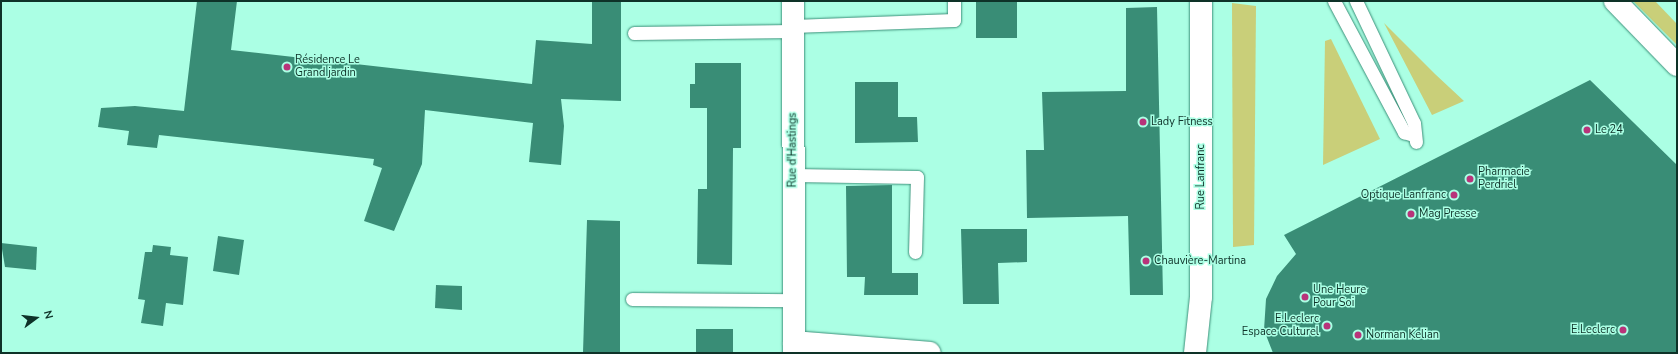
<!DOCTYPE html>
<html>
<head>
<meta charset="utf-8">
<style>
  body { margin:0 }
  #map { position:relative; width:1678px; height:354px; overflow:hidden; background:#abffe4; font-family:"Nunito Sans",sans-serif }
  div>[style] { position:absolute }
  .green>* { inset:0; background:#c9cf79 }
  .building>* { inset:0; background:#398d76 }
  .roads { filter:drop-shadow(0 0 1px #3d917a) drop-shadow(0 0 1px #3d917a) }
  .service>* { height:13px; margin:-6.5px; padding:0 6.5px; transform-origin:6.5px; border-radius:6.5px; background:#fff }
  .minor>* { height:22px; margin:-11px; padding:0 11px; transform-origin:11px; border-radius:11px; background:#fff }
  .tertiary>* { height:22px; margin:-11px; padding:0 11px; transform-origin:11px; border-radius:11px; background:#fff }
  .secondary>* { height:22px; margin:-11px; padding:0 11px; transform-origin:11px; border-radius:11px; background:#fff }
  .dots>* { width:11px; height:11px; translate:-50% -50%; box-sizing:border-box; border:2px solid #abffe4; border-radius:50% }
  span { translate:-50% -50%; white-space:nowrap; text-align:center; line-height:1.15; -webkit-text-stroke:3px #abffe4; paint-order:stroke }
  .poi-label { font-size:11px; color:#0e3228 }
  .left { translate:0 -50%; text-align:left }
  .right { translate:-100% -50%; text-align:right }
  .street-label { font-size:11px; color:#0e3228 }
  .frame { position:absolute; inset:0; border:2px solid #0e3228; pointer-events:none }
  .north { position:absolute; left:16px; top:298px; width:40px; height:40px; -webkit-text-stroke:3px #abffe4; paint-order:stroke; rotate:75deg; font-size:11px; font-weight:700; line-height:16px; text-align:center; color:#0e3228 }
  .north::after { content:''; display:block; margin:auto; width:14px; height:18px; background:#0e3228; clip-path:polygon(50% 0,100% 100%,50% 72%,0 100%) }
</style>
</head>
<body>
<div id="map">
  <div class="green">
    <div style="clip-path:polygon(1633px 1px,1655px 1px,1677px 24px,1677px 45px)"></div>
    <div style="clip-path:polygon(1232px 3px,1256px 6px,1254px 245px,1233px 247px)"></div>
    <div style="clip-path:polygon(1384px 23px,1435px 74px,1464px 101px,1432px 115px)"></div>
    <div style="clip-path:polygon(1331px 39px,1380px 139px,1323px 165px,1325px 41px)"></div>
  </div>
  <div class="building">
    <div style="clip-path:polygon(197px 1px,237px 1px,231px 50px,532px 84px,536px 40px,592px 44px,592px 1px,621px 1px,621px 101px,561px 99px,564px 126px,561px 165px,529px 162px,533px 123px,425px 110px,422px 164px,394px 231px,364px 221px,382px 168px,373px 165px,374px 159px,159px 135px,157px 148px,127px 145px,129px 131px,98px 127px,101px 108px,135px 106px,184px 111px)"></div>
    <div style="clip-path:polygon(976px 1px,1017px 1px,1017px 38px,976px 38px)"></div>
    <div style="clip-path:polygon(1157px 7px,1163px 295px,1130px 295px,1128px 216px,1027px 218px,1026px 150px,1044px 150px,1042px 92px,1126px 91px,1126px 8px)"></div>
    <div style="clip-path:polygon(695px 63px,741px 63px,741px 148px,733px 148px,732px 265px,697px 264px,698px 189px,707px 189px,707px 108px,690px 108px,690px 84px,695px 84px)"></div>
    <div style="clip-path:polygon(1590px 80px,1677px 165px,1677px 353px,1273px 353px,1264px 330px,1266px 299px,1277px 276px,1296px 254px,1284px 235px)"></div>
    <div style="clip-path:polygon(855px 82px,898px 82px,898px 117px,917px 117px,918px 142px,855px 143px)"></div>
    <div style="clip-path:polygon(892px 185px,892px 273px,918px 273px,918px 295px,864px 295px,865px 277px,847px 277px,846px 186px)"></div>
    <div style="clip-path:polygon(587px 220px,620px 221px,620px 353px,583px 353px)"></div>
    <div style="clip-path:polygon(961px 229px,1027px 229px,1027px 262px,998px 263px,999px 304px,963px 304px)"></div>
    <div style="clip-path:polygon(218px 236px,244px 240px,239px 275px,213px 271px)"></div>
    <div style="clip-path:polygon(1px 243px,37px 247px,36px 270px,5px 267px)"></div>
    <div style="clip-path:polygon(153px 245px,171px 247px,170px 255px,188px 257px,183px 305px,166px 303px,163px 326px,141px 323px,145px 300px,138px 299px,145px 252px,152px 252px)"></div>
    <div style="clip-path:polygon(436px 285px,462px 286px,462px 310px,435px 308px)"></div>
    <div style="clip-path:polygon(696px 329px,733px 329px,733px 353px,696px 353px)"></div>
  </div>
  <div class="roads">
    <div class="service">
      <div style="left:1334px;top:1px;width:149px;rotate:61.9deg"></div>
      <div style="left:1404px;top:132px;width:9px;rotate:18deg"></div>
      <div style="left:1356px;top:1px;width:135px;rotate:64.6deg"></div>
      <div style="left:1414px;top:123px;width:19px;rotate:84deg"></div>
      <div style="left:793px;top:26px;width:161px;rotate:-2.1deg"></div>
      <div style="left:954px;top:20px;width:19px;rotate:-90deg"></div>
      <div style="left:634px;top:33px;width:159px;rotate:-0.7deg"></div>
      <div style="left:793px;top:175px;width:124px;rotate:0.9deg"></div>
      <div style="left:917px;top:177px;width:75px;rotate:91.5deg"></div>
      <div style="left:632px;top:299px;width:162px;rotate:0.4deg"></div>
    </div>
    <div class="minor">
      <div style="left:794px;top:342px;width:136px;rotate:4.6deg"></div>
      <div style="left:1195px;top:353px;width:56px;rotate:-83.9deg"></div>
      <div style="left:1201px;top:297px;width:296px;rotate:-90deg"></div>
    </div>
    <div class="tertiary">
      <div style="left:793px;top:1px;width:352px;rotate:89.8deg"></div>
    </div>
    <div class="secondary">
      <div style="left:1615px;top:1px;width:89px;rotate:45.9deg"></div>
    </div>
  </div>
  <div class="dots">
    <div style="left:287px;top:67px;background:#b8347a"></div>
    <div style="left:1143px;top:122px;background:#b8347a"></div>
    <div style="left:1587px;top:130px;background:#b8347a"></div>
    <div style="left:1470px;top:179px;background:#b8347a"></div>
    <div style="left:1454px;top:195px;background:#b8347a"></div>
    <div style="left:1411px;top:214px;background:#b8347a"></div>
    <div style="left:1146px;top:261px;background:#b8347a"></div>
    <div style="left:1305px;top:297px;background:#b8347a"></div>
    <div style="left:1327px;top:326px;background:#b8347a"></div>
    <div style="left:1623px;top:330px;background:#b8347a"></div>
    <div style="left:1358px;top:335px;background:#b8347a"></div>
  </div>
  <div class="poi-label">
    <span class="left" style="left:295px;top:67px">Résidence Le<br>Grand jardin</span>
    <span class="left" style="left:1151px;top:122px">Lady Fitness</span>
    <span class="left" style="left:1595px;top:130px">Le 24</span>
    <span class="left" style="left:1478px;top:179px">Pharmacie<br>Perdriel</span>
    <span class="right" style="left:1446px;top:195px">Optique Lanfranc</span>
    <span class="left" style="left:1419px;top:214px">Mag Presse</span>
    <span class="left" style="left:1154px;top:261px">Chauvière-Martina</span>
    <span class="left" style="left:1313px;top:297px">Une Heure<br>Pour Soi</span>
    <span class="right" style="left:1319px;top:326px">E.Leclerc<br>Espace Culturel</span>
    <span class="right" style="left:1615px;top:330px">E.Leclerc</span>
    <span class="left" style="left:1366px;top:335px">Norman Kelian</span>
  </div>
  <div class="street-label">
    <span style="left:793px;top:150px;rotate:-90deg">Rue d'Hastings</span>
    <span style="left:1201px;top:177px;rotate:-90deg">Rue Lanfranc</span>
  </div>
  <div class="frame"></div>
  <div class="north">N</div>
</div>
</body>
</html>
